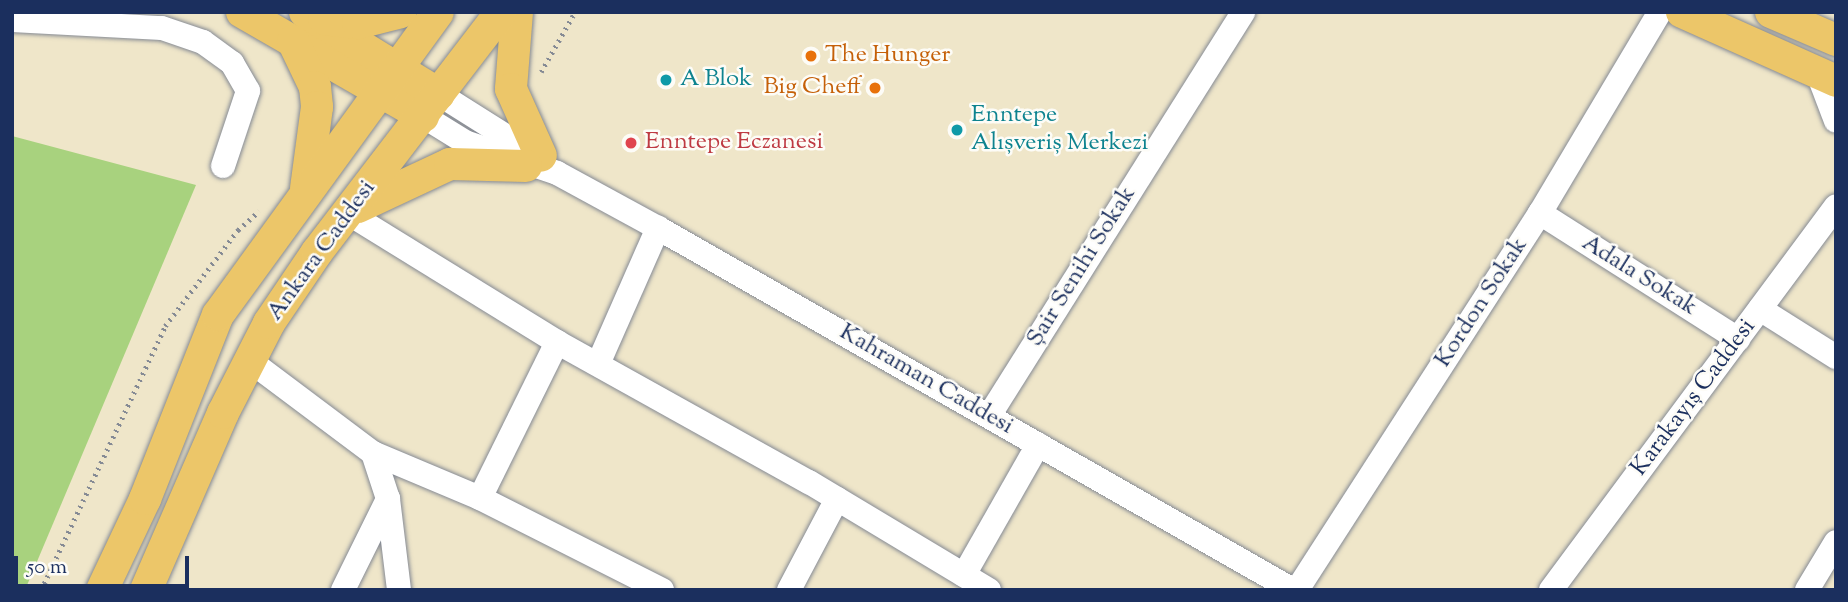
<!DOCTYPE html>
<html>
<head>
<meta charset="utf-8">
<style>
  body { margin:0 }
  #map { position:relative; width:1848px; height:602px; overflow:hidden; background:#efe6c9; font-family:"Sorts Mill Goudy",serif }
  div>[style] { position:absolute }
  .green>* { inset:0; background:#a8d27e }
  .path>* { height:4.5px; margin-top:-2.25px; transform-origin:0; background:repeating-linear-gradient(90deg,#858a94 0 2px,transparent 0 7px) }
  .roads { filter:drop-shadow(0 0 2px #858a94) drop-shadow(0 0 2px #858a94) }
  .minor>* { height:24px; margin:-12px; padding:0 12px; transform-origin:12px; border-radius:12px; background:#fff }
  .major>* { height:32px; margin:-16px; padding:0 16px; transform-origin:16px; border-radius:16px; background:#ecc669 }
  .dots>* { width:19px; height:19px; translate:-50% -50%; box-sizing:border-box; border:4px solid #fdfcf7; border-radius:50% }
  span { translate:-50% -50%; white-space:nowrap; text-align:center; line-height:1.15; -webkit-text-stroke:5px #fdfcf7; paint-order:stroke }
  .food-label { font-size:24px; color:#c56008 }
  .left { translate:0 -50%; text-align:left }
  .right { translate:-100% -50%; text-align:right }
  .culture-label { font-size:24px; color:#0d838f }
  .health-label { font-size:24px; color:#be3a42 }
  .street-label { font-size:24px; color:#1b2f5e }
  .frame { position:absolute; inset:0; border:14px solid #1b2f5e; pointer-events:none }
  .scale { position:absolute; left:14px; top:556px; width:175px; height:32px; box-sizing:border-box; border:4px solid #1b2f5e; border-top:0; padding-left:9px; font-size:21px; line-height:24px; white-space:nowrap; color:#1b2f5e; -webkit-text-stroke:5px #fdfcf7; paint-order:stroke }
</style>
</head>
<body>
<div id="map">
  <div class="green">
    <div style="clip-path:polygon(12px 136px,196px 185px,25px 590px,12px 590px)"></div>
  </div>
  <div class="path">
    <div style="left:541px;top:72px;width:69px;rotate:-60.5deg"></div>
    <div style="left:41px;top:590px;width:292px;rotate:-64.8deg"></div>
    <div style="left:165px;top:326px;width:121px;rotate:-52.8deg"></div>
    <div style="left:238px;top:230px;width:28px;rotate:-42deg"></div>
  </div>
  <div class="roads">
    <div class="minor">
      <div style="left:12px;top:20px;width:150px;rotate:3.1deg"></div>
      <div style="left:162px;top:28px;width:43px;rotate:18.9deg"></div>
      <div style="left:203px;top:42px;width:36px;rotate:36deg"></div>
      <div style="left:232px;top:63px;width:32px;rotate:60deg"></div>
      <div style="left:248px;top:91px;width:79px;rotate:108.4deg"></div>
      <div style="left:1817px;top:71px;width:53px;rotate:69.2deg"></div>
      <div style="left:439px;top:94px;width:124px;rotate:32.2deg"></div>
      <div style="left:423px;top:116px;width:49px;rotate:31.8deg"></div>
      <div style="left:465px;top:142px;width:97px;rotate:18.6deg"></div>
      <div style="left:557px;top:173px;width:115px;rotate:28.6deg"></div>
      <div style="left:658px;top:228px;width:731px;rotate:29.69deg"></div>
      <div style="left:348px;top:213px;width:246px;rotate:31.7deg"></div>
      <div style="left:557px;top:342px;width:288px;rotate:29.1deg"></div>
      <div style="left:809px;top:482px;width:210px;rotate:31deg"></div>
      <div style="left:1540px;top:213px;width:235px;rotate:32.5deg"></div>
      <div style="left:1760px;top:309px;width:90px;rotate:32.3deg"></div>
      <div style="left:249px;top:360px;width:155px;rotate:36.9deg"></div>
      <div style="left:373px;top:453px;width:116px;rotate:22.8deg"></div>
      <div style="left:480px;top:498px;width:204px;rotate:26.8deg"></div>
      <div style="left:598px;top:364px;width:149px;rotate:-66.2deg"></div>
      <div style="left:989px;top:416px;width:477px;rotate:-57.8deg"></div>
      <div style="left:373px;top:453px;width:48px;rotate:71.9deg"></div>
      <div style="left:388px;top:499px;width:92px;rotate:83.1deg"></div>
      <div style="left:480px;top:498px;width:174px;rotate:-63.7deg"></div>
      <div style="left:964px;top:575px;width:150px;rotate:-60.4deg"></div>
      <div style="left:343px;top:590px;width:102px;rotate:-63.7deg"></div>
      <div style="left:789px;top:590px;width:103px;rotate:-62.2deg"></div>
      <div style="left:1297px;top:590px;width:449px;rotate:-57.2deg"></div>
      <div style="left:1540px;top:213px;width:234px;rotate:-59.2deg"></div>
      <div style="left:1551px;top:590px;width:478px;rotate:-53.4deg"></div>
      <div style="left:1807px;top:590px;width:56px;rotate:-58.9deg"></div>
    </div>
    <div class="major">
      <div style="left:242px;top:12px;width:209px;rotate:29.9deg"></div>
      <div style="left:305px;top:12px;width:157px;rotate:31.5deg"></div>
      <div style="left:517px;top:12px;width:77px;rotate:94.5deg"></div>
      <div style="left:511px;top:89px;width:73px;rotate:65.9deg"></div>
      <div style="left:1682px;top:12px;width:169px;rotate:24.1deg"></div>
      <div style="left:1771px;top:12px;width:71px;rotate:23.3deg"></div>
      <div style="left:324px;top:19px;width:34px;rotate:7deg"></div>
      <div style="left:358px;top:23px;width:44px;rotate:-14.3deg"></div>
      <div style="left:293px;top:41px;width:51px;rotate:64.4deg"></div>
      <div style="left:315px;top:87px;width:20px;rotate:84deg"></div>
      <div style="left:317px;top:107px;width:82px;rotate:97.7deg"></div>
      <div style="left:358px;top:207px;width:102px;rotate:-25.1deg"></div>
      <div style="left:450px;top:164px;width:76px;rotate:1.5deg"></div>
      <div style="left:102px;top:590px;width:101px;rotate:-64.7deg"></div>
      <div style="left:145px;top:499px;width:198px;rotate:-68.4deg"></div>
      <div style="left:218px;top:315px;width:374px;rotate:-54deg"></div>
      <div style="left:146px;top:590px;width:193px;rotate:-66.5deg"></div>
      <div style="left:223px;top:413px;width:101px;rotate:-62.9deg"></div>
      <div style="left:269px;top:323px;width:86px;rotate:-55.9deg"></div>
      <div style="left:317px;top:252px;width:302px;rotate:-52.5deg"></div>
    </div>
  </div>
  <div class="dots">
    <div style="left:811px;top:56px;background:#e8710a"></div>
    <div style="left:666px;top:80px;background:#0f9aa8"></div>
    <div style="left:875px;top:88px;background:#e8710a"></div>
    <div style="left:957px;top:130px;background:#0f9aa8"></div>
    <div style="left:631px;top:143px;background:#e0444e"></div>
  </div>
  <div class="food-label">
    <span class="left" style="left:825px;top:56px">The Hunger</span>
    <span class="right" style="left:861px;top:88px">Big Cheff</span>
  </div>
  <div class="culture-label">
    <span class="left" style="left:680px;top:80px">A Blok</span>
    <span class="left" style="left:971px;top:130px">Enntepe<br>Alışveriş Merkezi</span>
  </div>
  <div class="health-label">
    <span class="left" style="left:645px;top:143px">Enntepe Eczanesi</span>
  </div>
  <div class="street-label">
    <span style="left:322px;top:251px;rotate:-54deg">Ankara Caddesi</span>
    <span style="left:1082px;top:267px;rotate:-58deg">Şair Senihi Sokak</span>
    <span style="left:1639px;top:276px;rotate:32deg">Adala Sokak</span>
    <span style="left:1482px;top:303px;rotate:-57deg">Kordon Sokak</span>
    <span style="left:926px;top:380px;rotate:30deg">Kahraman Caddesi</span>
    <span style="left:1694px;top:398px;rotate:-53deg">Karakayış Caddesi</span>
  </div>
  <div class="frame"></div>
  <div class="scale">50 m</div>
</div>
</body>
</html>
